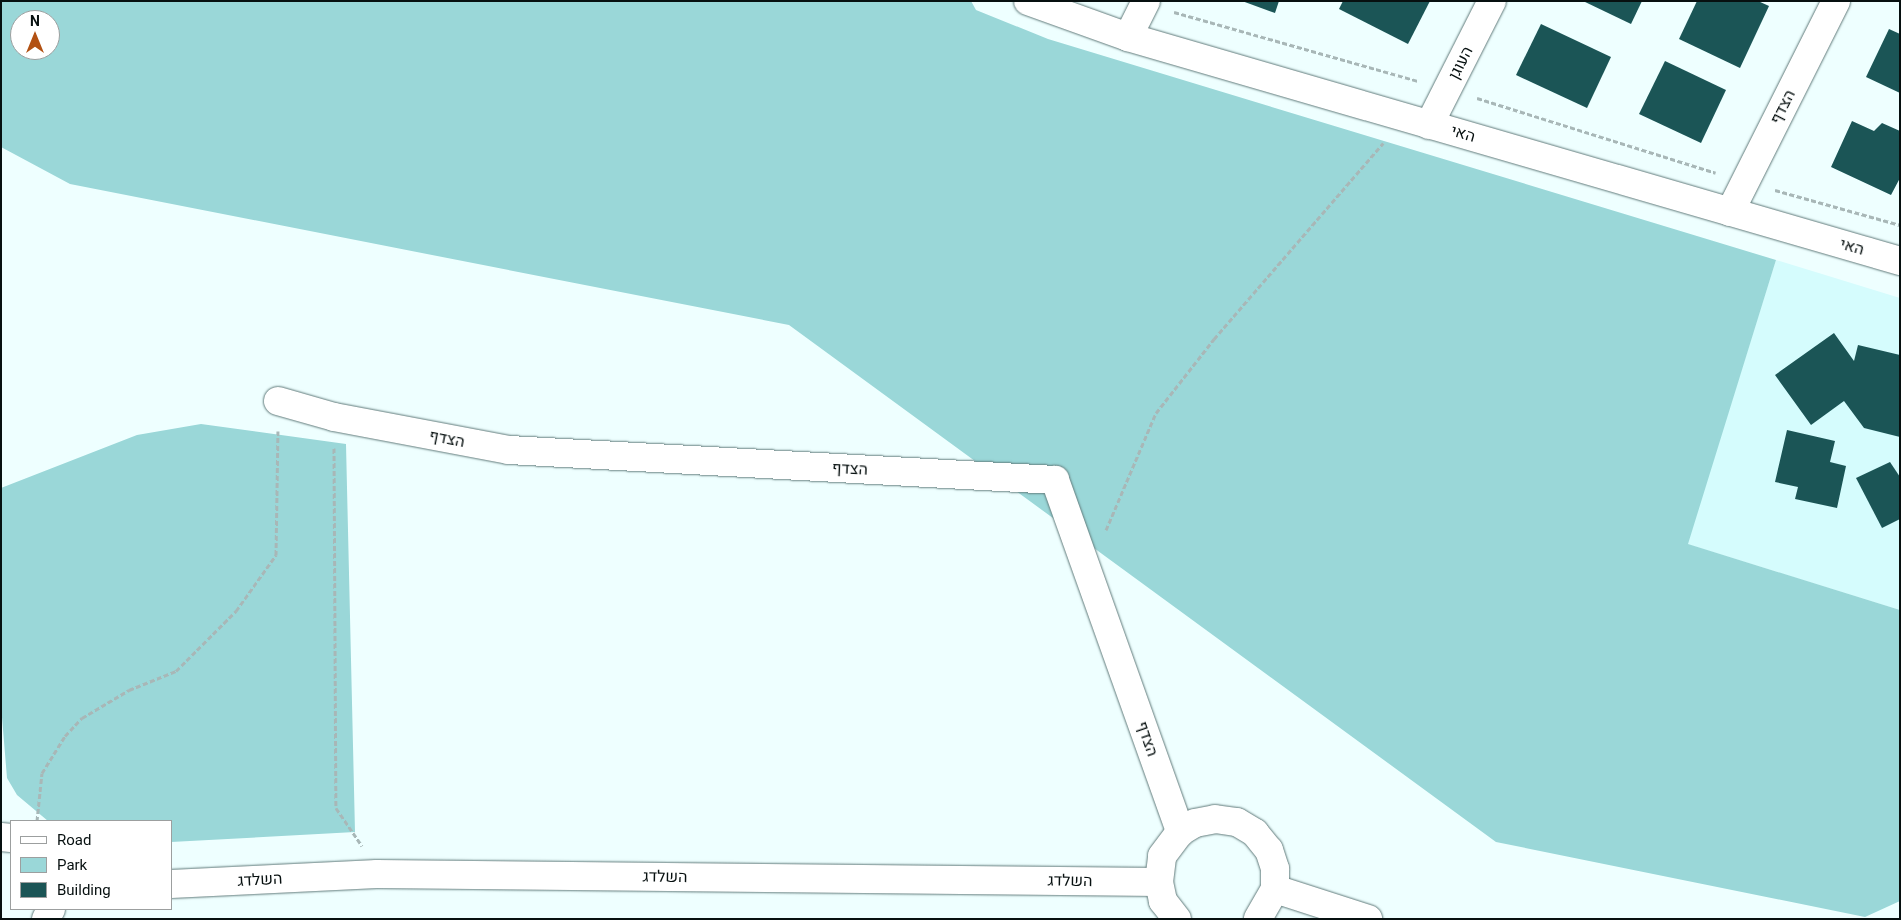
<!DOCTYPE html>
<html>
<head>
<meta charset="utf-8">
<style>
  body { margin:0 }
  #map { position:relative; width:1901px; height:920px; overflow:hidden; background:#eff; font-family:Roboto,Heebo,sans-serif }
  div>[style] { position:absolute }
  .built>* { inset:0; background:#d5fcfd }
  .green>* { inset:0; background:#9ad7d8 }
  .building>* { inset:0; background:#1b5556 }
  .path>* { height:3px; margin-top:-1.5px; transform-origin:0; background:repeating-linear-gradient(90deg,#a8b7b7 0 5px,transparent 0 7.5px) }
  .roads { filter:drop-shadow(0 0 1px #617b7b) drop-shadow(0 0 1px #617b7b) }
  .minor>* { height:28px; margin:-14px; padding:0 14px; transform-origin:14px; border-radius:14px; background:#fff }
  span { translate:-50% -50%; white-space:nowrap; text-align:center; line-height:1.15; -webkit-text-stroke:5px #fff; paint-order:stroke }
  .street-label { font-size:16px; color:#071010 }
  .frame { position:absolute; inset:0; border:2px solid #071010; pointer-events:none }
  .legend { position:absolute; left:10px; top:820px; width:162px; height:90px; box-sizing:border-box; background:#fff; border:1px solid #9c9f9f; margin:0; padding:6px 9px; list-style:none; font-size:15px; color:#071010 }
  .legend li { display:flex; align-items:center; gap:10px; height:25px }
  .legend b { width:25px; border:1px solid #9c9f9f }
  .north { position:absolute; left:10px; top:10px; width:50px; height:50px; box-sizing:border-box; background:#fff; border:1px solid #9c9f9f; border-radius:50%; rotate:0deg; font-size:14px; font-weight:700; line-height:20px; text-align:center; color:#071010 }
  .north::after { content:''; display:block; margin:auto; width:18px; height:22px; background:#b25113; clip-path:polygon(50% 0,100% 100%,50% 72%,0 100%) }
</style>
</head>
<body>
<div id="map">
  <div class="built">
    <div style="clip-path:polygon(1776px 260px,1900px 298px,1900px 610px,1687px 544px)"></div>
  </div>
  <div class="green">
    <div style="clip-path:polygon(evenodd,1px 1px,971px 1px,976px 10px,1048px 39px,1776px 260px,1688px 544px,1900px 610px,1900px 901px,1865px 917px,1496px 842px,789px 325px,70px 184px,1px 147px,1px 1px,20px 20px,50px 20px,50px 50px,20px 50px,20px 20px)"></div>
    <div style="clip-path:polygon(201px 424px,346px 444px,355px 832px,171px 842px,171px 821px,48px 821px,17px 795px,7px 778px,1px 705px,1px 488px,137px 435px)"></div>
  </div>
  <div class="building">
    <div style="clip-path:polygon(1242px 1px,1279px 1px,1275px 13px)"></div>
    <div style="clip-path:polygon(1343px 1px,1430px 1px,1408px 44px,1339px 9px)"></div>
    <div style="clip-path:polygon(1583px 1px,1642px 1px,1631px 24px)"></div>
    <div style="clip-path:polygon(1697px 1px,1758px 1px,1769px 6px,1740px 68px,1679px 39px)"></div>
    <div style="clip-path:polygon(1541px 24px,1611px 57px,1587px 108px,1516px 75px)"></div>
    <div style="clip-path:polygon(1889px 29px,1900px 34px,1900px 93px,1866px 77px)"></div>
    <div style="clip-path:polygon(1665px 61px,1726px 90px,1701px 143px,1639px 114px)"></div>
    <div style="clip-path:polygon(1852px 121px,1874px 131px,1882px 123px,1900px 131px,1900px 178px,1891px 195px,1831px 167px)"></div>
    <div style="clip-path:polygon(1834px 333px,1854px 361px,1858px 345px,1900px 355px,1900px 437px,1864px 428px,1844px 401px,1811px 425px,1775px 375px)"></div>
    <div style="clip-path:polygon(1787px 430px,1835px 441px,1830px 462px,1846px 466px,1837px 508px,1795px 499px,1798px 487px,1775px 482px)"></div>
    <div style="clip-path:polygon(1890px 462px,1900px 477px,1900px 519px,1882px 528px,1856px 478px)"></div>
  </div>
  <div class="path">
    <div style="left:1174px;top:12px;width:254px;rotate:15.8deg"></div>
    <div style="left:1477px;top:98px;width:250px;rotate:17.4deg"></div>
    <div style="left:1775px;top:190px;width:130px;rotate:15.6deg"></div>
    <div style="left:334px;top:448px;width:360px;rotate:89.7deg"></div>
    <div style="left:336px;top:808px;width:46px;rotate:55.6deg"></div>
    <div style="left:1106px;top:530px;width:127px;rotate:-66.9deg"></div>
    <div style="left:1156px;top:413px;width:94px;rotate:-51.9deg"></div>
    <div style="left:1214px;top:339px;width:259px;rotate:-49.2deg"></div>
    <div style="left:37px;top:821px;width:48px;rotate:-84.1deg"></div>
    <div style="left:42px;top:773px;width:44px;rotate:-58.1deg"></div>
    <div style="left:65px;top:736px;width:25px;rotate:-47deg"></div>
    <div style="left:82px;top:718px;width:55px;rotate:-30.8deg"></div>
    <div style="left:129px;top:690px;width:51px;rotate:-22deg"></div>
    <div style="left:176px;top:671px;width:85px;rotate:-45deg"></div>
    <div style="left:236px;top:611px;width:69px;rotate:-54.5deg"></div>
    <div style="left:276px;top:555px;width:124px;rotate:-89.1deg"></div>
  </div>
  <div class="roads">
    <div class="minor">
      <div style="left:1028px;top:1px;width:106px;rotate:19.8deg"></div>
      <div style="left:1128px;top:37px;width:804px;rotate:16.18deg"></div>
      <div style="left:1128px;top:37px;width:40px;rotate:-63.4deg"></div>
      <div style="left:1429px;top:125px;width:139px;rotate:-63.1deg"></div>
      <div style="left:1730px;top:212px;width:236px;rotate:-63.3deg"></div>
      <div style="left:278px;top:401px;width:58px;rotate:15.9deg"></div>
      <div style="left:334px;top:417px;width:178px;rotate:10.7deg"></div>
      <div style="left:509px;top:450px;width:547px;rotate:3.14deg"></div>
      <div style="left:1055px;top:480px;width:374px;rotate:70.4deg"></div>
      <div style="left:1px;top:837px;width:10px;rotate:6deg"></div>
      <div style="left:171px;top:884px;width:206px;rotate:-2.8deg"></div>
      <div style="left:377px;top:874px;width:782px;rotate:0.59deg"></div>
      <div style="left:1275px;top:889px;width:98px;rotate:17.9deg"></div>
      <div style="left:46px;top:919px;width:11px;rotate:-63deg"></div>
      <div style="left:1177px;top:919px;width:23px;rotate:-128deg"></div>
      <div style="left:1163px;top:901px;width:19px;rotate:-102deg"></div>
      <div style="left:1159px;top:882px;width:26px;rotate:-83deg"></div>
      <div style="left:1162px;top:856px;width:30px;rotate:-53deg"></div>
      <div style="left:1180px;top:832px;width:17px;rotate:-31deg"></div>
      <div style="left:1195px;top:823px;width:20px;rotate:-11deg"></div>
      <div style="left:1215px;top:819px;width:22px;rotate:8deg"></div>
      <div style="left:1237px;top:822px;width:21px;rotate:31deg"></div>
      <div style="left:1255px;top:833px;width:22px;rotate:51deg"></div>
      <div style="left:1269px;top:850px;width:20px;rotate:72deg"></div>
      <div style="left:1275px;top:869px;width:20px;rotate:90deg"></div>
      <div style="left:1275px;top:889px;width:34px;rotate:120deg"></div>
    </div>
  </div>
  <div class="street-label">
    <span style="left:1461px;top:63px;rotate:-63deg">העוגן</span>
    <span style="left:1783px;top:107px;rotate:-63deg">הצדף</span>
    <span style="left:1463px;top:134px;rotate:16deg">האי</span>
    <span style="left:1852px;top:247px;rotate:16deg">האי</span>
    <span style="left:447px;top:439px;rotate:11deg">הצדף</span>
    <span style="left:850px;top:469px;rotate:3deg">הצדף</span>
    <span style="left:1147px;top:739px;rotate:71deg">הצדף</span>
    <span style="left:665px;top:877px;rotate:1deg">השלדג</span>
    <span style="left:260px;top:880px;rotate:-3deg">השלדג</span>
    <span style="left:1070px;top:881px;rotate:1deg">השלדג</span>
  </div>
  <div class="frame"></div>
  <ul class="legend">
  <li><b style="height:6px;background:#fff"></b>Road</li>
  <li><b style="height:14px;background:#9ad7d8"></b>Park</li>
  <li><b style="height:14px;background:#1b5556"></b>Building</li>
  </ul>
  <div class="north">N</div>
</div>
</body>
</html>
